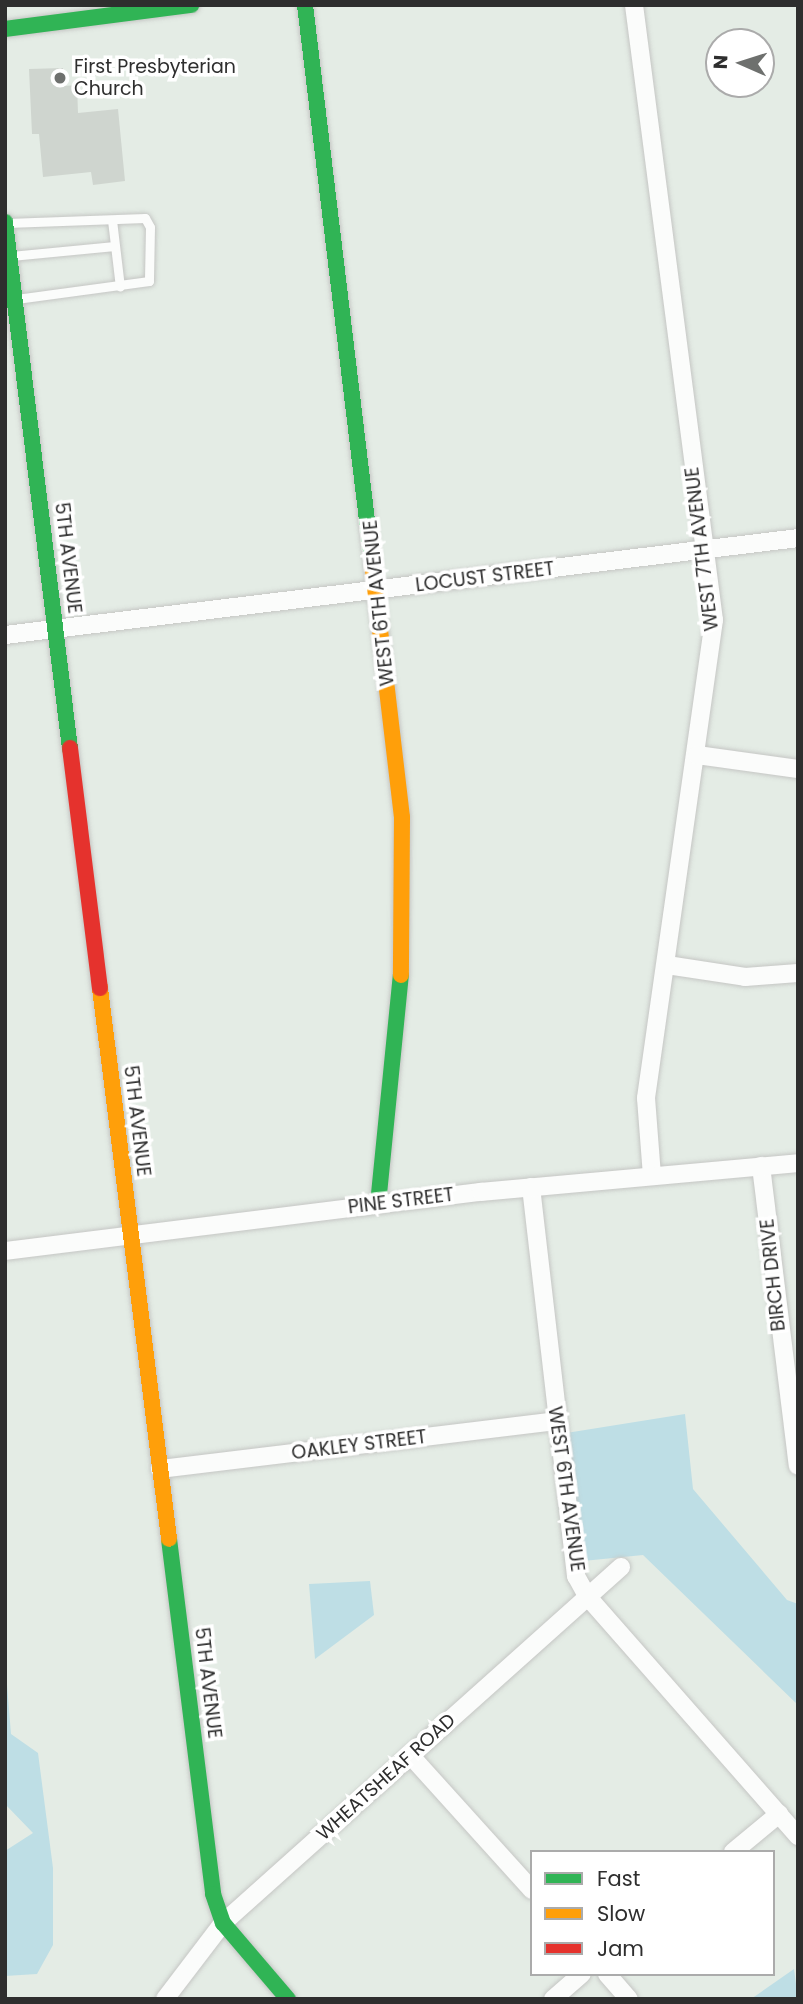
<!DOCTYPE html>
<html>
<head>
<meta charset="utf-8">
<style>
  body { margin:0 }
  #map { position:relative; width:803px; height:2004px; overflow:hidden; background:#e4ece5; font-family:Poppins,sans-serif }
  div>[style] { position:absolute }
  .green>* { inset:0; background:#bedee5 }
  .building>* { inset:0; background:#cfd5cf }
  .roads { filter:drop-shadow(0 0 2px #c5c6c4) drop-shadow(0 0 2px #c5c6c4) }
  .lane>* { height:9px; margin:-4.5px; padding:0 4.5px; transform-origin:4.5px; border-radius:4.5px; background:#fbfcfb }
  .street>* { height:18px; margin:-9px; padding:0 9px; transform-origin:9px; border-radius:9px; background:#fbfcfb }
  .fast>* { height:16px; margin:-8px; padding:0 8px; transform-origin:8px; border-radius:8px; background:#30b455 }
  .slow>* { height:16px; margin:-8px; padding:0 8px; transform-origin:8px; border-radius:8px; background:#ff9f0a }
  .jam>* { height:16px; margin:-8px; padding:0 8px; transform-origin:8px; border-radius:8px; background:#e5322d }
  .dots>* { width:19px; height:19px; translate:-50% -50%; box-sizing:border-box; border:4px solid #fff; border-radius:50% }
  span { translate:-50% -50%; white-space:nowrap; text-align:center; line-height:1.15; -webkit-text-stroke:7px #fff; paint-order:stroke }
  .poi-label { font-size:19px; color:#2e2e2e }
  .left { translate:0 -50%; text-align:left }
  .street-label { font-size:19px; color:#2e2e2e }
  .frame { position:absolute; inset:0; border:7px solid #2e2e2e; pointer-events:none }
  .legend { position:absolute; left:530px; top:1850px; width:245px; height:126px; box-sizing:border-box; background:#fff; border:2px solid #ababab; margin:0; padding:9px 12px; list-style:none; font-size:21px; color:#2e2e2e }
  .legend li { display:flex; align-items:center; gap:14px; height:35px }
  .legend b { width:35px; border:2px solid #ababab }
  .north { position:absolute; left:705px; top:28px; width:70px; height:70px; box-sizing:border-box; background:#fff; border:2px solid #ababab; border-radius:50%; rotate:273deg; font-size:19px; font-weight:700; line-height:28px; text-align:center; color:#2e2e2e }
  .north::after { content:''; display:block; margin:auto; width:24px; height:32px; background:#6e706e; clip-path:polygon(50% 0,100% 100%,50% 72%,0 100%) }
</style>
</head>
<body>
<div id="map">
  <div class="green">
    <div style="clip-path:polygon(685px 1414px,693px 1489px,787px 1600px,798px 1604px,798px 1705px,643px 1555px,583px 1561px,560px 1434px)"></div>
    <div style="clip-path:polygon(370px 1581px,374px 1615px,315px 1659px,309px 1584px)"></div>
    <div style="clip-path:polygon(5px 1660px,11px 1734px,38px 1753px,53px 1868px,53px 1945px,37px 1974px,5px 1976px,5px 1851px,33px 1833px,5px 1804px)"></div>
    <div style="clip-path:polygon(794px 1969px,798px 1999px,751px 1999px)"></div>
  </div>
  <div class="building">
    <div style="clip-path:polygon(63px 68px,64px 86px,77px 85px,78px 113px,118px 109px,125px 181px,93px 185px,91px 172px,43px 177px,39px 134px,32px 134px,29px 69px)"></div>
  </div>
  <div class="roads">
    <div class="lane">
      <div style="left:112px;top:220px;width:67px;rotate:83.2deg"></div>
      <div style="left:7px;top:223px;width:138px;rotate:-2.1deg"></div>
      <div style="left:145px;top:218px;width:10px;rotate:61deg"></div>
      <div style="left:150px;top:227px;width:54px;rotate:91.1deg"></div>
      <div style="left:149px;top:281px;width:134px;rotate:172.3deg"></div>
      <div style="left:11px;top:256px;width:104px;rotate:-5.5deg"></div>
    </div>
    <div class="street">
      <div style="left:634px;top:5px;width:620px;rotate:82.59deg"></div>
      <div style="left:714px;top:620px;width:483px;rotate:98.1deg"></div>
      <div style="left:646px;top:1098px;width:78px;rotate:85.6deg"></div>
      <div style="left:5px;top:635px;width:799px;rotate:-6.97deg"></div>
      <div style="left:697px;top:755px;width:102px;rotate:7.9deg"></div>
      <div style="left:667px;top:965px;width:79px;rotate:8.7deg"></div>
      <div style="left:745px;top:977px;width:53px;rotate:-4.3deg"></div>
      <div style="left:761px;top:1166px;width:302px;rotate:83deg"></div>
      <div style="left:531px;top:1187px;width:392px;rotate:83.4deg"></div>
      <div style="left:576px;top:1576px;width:23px;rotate:61deg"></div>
      <div style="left:587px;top:1596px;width:320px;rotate:48.7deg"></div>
      <div style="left:5px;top:1251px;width:480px;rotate:-7.1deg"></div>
      <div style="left:481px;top:1192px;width:318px;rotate:-5.2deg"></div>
      <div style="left:160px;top:1469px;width:400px;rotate:-6.9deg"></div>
      <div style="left:410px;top:1755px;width:182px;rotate:47.9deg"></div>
      <div style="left:733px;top:1852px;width:60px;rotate:-39.6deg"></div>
      <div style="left:607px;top:1974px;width:33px;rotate:49deg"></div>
      <div style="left:165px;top:1999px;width:96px;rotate:-52.7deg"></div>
      <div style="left:223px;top:1923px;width:534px;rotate:-41.81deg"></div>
      <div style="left:553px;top:1999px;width:38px;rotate:-41deg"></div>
    </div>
    <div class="fast">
      <div style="left:305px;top:5px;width:561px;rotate:83.14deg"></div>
      <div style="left:5px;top:29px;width:188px;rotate:-7.4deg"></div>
      <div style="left:5px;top:222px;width:530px;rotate:82.96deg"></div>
      <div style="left:378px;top:1204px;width:230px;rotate:-84.3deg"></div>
      <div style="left:169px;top:1539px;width:358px;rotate:82.9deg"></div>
      <div style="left:213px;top:1894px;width:31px;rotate:71deg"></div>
      <div style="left:223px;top:1923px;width:100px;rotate:49.5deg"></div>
    </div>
    <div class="slow">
      <div style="left:372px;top:562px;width:257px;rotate:83.3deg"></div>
      <div style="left:402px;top:817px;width:158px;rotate:90.4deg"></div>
      <div style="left:100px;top:988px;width:555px;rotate:82.86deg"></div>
    </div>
    <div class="jam">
      <div style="left:70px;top:748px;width:242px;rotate:82.9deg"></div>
    </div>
  </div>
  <div class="dots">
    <div style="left:60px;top:78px;background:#6e706e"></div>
  </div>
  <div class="poi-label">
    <span class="left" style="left:74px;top:78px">First Presbyterian<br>Church</span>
  </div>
  <div class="street-label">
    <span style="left:702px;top:549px;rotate:-97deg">WEST 7TH AVENUE</span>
    <span style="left:68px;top:558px;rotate:83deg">5TH AVENUE</span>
    <span style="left:485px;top:577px;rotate:-7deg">LOCUST STREET</span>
    <span style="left:379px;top:603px;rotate:-96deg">WEST 6TH AVENUE</span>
    <span style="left:137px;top:1121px;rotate:83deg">5TH AVENUE</span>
    <span style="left:401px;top:1201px;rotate:-7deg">PINE STREET</span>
    <span style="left:773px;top:1275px;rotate:-96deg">BIRCH DRIVE</span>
    <span style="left:359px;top:1445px;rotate:-7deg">OAKLEY STREET</span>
    <span style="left:566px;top:1489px;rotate:82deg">WEST 6TH AVENUE</span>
    <span style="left:208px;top:1683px;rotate:83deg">5TH AVENUE</span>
    <span style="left:386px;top:1777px;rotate:-42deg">WHEATSHEAF ROAD</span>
  </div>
  <div class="frame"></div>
  <ul class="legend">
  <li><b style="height:9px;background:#30b455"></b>Fast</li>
  <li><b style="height:9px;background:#ff9f0a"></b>Slow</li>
  <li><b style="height:9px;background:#e5322d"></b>Jam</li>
  </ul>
  <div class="north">N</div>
</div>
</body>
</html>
